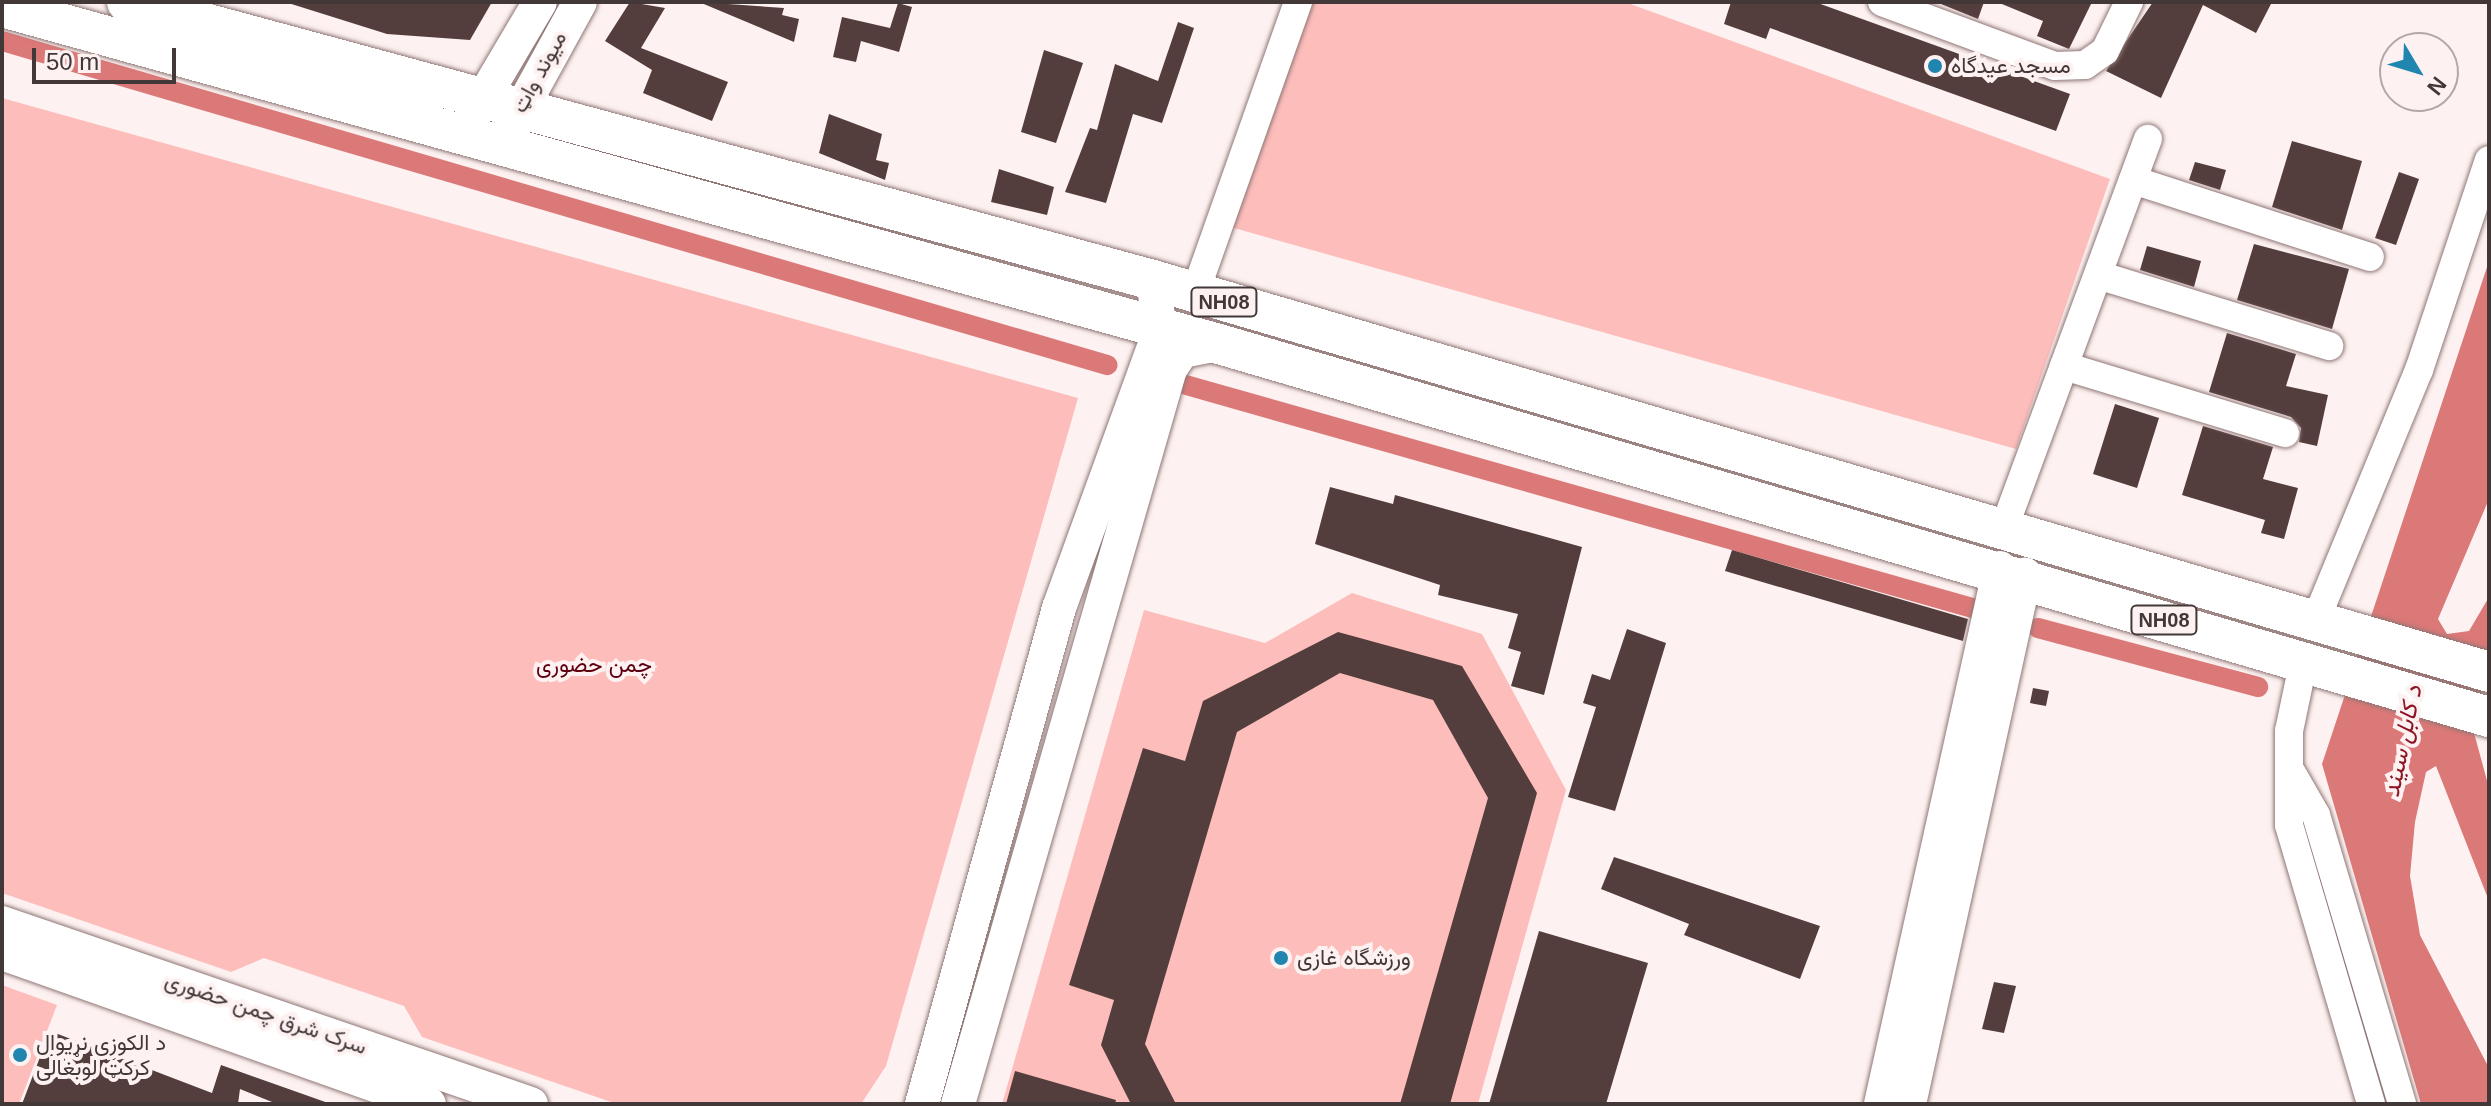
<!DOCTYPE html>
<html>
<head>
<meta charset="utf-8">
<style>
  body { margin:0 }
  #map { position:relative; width:2491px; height:1106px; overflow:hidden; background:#fdf2f1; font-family:Arial,Vazirmatn,sans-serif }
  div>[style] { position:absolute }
  .green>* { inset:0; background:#fdbebb }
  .water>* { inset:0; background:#db7978 }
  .canal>* { height:20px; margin:-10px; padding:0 10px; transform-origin:10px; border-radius:10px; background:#db7978 }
  .building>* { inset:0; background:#543e3d }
  .roads { filter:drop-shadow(0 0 2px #8f7675) drop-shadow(0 0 2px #8f7675) }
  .minor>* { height:28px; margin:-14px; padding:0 14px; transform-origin:14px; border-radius:14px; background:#fff }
  .major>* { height:34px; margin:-17px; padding:0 17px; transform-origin:17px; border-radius:17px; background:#fff }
  .highway>* { height:40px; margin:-20px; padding:0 20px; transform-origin:20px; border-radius:20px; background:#fff }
  .dots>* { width:22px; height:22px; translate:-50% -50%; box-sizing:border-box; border:4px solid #fdf2f1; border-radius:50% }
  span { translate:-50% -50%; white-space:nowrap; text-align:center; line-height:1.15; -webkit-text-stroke:8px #fdf2f1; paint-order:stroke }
  .shield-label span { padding:2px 6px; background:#fdf2f1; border:2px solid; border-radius:6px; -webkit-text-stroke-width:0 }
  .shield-label { font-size:20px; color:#433838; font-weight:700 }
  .poi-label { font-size:22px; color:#433838 }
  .left { translate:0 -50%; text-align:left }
  .street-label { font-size:22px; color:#433838 }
  .park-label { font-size:22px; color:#5c000f }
  .water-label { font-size:24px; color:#8d1524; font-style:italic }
  .frame { position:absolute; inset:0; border:4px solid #433838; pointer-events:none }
  .north { position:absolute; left:2379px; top:32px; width:80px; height:80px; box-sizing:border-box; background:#fdf2f1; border:2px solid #b3a8a7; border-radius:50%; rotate:128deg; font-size:22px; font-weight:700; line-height:32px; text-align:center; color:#433838 }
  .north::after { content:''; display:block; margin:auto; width:28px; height:36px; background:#2085af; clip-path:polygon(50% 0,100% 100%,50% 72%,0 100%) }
  .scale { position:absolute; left:32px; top:48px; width:144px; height:36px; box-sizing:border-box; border:4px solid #433838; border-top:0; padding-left:10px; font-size:24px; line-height:28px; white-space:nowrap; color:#433838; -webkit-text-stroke:6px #fdf2f1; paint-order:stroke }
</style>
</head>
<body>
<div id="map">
  <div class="green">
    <div style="clip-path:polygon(1312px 2px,1625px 2px,2110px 179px,2016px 449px,1227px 226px)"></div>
    <div style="clip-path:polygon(2px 98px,1078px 398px,886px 1066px,861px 1104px,617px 1104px,422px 1037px,404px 1006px,264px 958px,231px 972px,2px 893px)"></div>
    <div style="clip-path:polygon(1352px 593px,1482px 634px,1566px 790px,1478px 1104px,1002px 1104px,1144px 610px,1265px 643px)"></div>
    <div style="clip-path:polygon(2px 985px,57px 1005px,19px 1104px,2px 1104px)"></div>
  </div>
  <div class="water">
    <div style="clip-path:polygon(2489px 261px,2489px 499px,2438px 619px,2447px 634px,2469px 631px,2489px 597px,2489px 660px,2473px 729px,2489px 788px,2489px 901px,2436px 766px,2426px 772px,2415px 822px,2410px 876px,2420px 935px,2489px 1068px,2489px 1104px,2421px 1104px,2322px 764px)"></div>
  </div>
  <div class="canal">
    <div style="left:2px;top:41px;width:1152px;rotate:16.34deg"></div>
    <div style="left:1186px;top:385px;width:828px;rotate:15.83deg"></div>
    <div style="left:2038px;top:628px;width:228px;rotate:15deg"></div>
  </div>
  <div class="building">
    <div style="clip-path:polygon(285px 2px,492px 2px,470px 40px,387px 34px)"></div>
    <div style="clip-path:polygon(630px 2px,665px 8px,641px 48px,728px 82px,712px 121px,643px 93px,652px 70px,605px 41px)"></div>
    <div style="clip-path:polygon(699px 2px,784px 8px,782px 15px,799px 19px,794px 42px)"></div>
    <div style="clip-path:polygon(1731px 2px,1815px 2px,2070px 94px,2056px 131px,1770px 28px,1766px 39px,1724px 24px)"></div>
    <div style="clip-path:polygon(1936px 2px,1984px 2px,1978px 19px)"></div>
    <div style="clip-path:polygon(1997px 2px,2092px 2px,2069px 49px,2037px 36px,2043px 21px)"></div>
    <div style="clip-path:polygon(2153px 2px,2272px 2px,2256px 33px,2203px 5px,2161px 98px,2106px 71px)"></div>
    <div style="clip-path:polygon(898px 3px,912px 7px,899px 52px,861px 41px,856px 62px,833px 57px,842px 17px,890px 28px)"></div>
    <div style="clip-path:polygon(1178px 22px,1194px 28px,1162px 123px,1133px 114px,1106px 203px,1065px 192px,1090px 128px,1097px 130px,1115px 64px,1158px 81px)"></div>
    <div style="clip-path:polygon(1044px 50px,1083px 63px,1056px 143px,1021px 132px)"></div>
    <div style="clip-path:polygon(829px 114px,882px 134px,876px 160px,889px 163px,885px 180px,819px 153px)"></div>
    <div style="clip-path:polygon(2292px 141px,2362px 161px,2342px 230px,2272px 207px)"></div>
    <div style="clip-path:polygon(2195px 162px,2226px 170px,2220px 190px,2189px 180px)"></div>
    <div style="clip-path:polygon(999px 169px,1054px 187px,1047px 215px,991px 202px)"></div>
    <div style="clip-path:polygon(2399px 172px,2419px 179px,2396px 245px,2375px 238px)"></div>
    <div style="clip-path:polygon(2254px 244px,2349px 269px,2332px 329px,2237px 300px)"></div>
    <div style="clip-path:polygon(2147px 246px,2201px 261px,2194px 287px,2140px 270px)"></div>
    <div style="clip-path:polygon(2227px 333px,2296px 354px,2286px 386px,2328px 395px,2317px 446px,2299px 442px,2301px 428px,2291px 417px,2209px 392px)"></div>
    <div style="clip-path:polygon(2115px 404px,2159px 418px,2137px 488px,2093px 474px)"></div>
    <div style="clip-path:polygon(2203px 426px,2273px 447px,2263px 479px,2298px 488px,2284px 539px,2261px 533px,2265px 520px,2182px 495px)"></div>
    <div style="clip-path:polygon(1330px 487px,1393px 504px,1395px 495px,1582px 547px,1544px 695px,1511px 686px,1521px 652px,1508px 648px,1518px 614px,1438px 595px,1440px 585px,1315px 544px)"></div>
    <div style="clip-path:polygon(1732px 550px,1968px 619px,1963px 641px,1725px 571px)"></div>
    <div style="clip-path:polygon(1627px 629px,1666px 643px,1615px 811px,1568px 797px,1596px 707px,1583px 703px,1592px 674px,1610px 680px)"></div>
    <div style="clip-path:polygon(1338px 632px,1462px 666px,1537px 793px,1450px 1104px,1400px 1104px,1488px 798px,1433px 700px,1340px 673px,1237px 732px,1145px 1044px,1176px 1104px,1131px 1104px,1101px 1045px,1114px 1000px,1069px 985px,1143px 748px,1185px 761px,1203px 701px)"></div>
    <div style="clip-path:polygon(2033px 688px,2049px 691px,2046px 706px,2030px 703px)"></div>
    <div style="clip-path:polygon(1614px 857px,1820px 926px,1800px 979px,1684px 935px,1689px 924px,1601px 889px)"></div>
    <div style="clip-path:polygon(1539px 931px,1648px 963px,1606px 1104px,1489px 1104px)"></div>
    <div style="clip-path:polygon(1994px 982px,2016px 986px,2004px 1033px,1982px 1029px)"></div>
    <div style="clip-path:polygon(50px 1031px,212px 1093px,221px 1065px,331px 1104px,277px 1104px,240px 1089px,238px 1104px,22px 1104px)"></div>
    <div style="clip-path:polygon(1015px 1071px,1116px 1100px,1115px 1104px,1006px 1104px)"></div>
  </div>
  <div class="roads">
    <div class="minor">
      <div style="left:1882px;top:2px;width:184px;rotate:20.3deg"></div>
      <div style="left:2055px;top:66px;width:30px;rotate:-2deg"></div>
      <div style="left:2085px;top:65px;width:24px;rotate:-35deg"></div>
      <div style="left:2105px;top:51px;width:55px;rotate:-63.9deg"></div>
      <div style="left:2133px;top:180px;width:249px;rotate:18deg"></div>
      <div style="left:2098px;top:275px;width:242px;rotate:17.1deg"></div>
      <div style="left:1195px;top:293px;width:309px;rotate:-70.5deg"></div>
      <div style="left:2064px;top:366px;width:231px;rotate:16.9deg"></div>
      <div style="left:2004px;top:528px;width:415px;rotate:-69.7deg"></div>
      <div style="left:2315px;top:622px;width:273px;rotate:-67.6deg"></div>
      <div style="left:2419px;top:370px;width:221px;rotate:-71.6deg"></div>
      <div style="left:2303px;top:664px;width:68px;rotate:101.8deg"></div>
      <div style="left:2289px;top:731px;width:94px;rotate:90deg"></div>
      <div style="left:2289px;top:825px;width:291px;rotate:73.6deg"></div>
      <div style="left:2289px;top:768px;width:54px;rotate:60.1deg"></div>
      <div style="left:2316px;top:815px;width:302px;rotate:73.4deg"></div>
    </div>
    <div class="major">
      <div style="left:469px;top:122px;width:139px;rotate:-59.4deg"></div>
      <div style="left:508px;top:133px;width:149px;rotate:-61.2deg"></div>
      <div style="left:2px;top:923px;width:559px;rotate:18.89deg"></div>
      <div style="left:2px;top:953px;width:453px;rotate:19.5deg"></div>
      <div style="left:922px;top:1104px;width:515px;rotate:-74.56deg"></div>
      <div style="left:1059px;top:608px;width:296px;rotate:-70deg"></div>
      <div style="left:1160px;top:330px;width:50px;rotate:-98deg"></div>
      <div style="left:958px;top:1104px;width:765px;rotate:-73.91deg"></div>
      <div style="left:1170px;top:369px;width:22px;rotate:-56deg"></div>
      <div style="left:1182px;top:351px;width:38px;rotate:-11deg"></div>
      <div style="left:1881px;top:1104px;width:549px;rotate:-77.48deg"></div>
      <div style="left:1909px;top:1104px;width:542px;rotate:-77.63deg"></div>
    </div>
    <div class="highway">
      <div style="left:127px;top:2px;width:1063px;rotate:15.16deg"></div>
      <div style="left:1153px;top:280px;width:1392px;rotate:16.35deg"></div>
      <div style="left:2px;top:7px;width:1263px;rotate:15.48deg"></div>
      <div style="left:1219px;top:344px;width:1324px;rotate:16.37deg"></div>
    </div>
  </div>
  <div class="dots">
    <div style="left:1935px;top:66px;background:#2085af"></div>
    <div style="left:1281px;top:958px;background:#2085af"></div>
    <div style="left:20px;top:1055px;background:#2085af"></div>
  </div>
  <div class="shield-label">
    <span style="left:1224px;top:302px">NH08</span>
    <span style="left:2164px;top:620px">NH08</span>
  </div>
  <div class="poi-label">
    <span class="left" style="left:1951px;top:66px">مسجد عیدگاه</span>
    <span class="left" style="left:1297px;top:958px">ورزشگاه غازی</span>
    <span class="left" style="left:36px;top:1055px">د الکوزی نړیوال<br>کرکټ لوبغالی</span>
  </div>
  <div class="street-label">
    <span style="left:539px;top:72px;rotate:-61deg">میوند واټ</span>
    <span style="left:266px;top:1013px;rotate:19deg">سرک شرق چمن حضوری</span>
  </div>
  <div class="park-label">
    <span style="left:594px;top:665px">چمن حضوری</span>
  </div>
  <div class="water-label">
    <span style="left:2402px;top:741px;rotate:-78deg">د کابل سيند</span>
  </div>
  <div class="frame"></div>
  <div class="north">N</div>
  <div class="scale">50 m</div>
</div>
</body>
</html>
